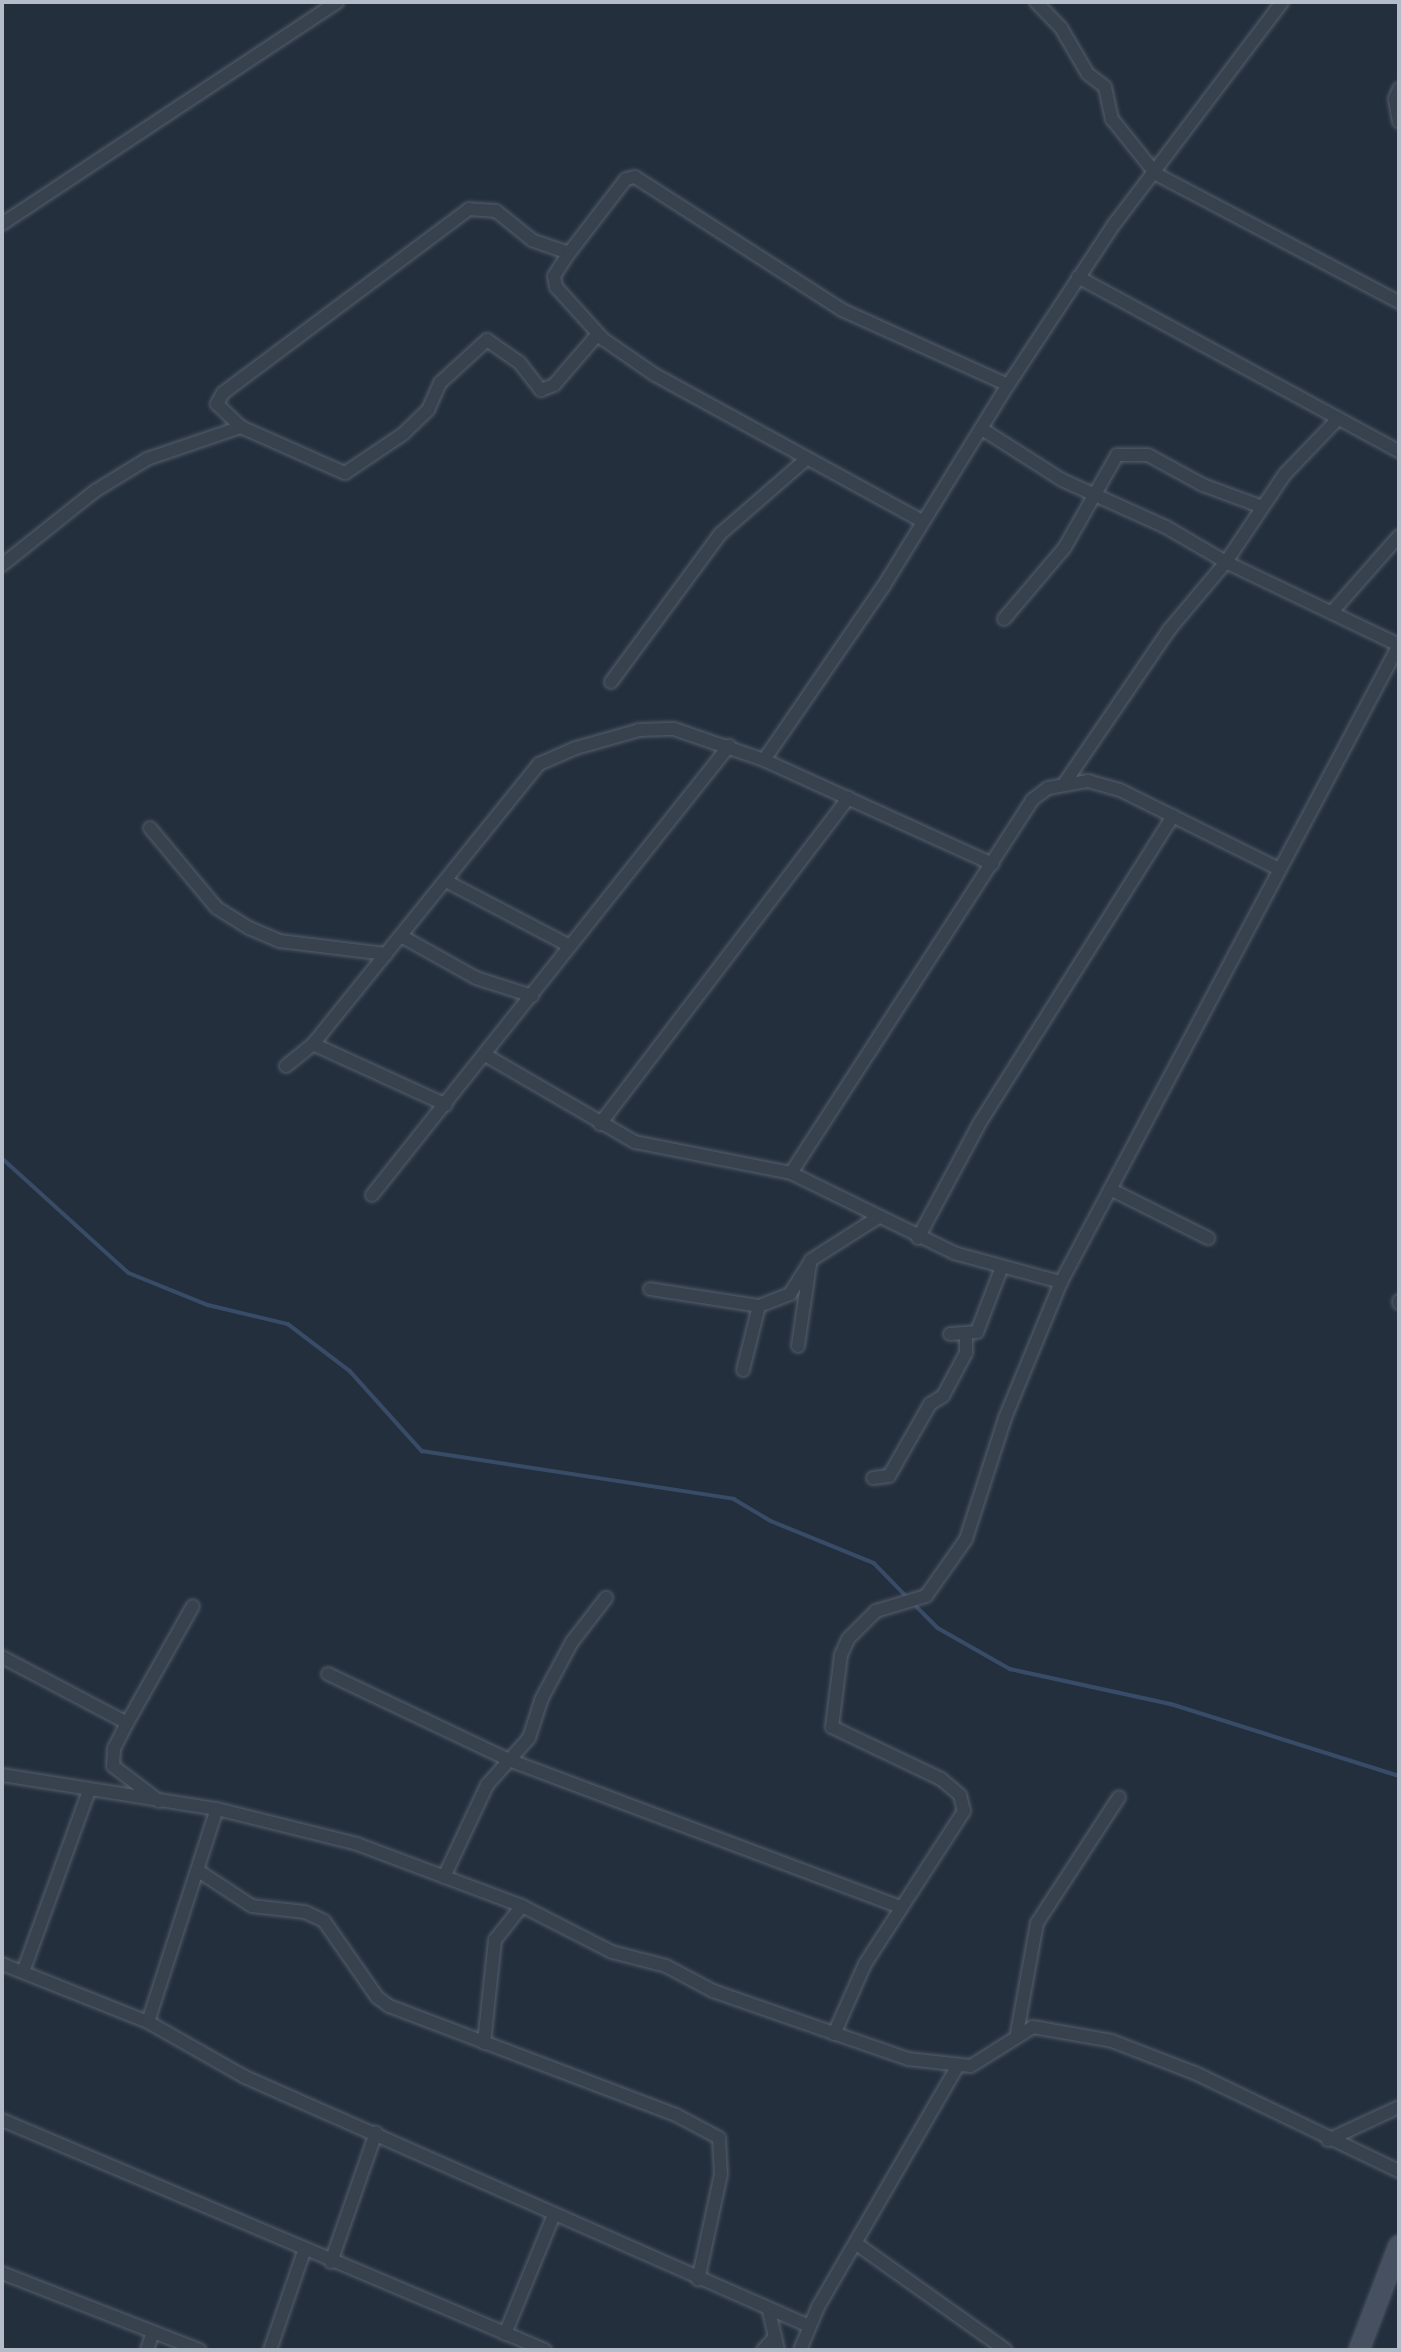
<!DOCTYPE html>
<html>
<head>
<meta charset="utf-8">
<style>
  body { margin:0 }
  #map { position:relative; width:1401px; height:2352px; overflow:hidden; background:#242f3e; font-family:"DM Sans",sans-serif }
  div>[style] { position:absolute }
  .stream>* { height:3.5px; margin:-1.75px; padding:0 1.75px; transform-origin:1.75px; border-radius:1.75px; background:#394c67 }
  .roads { filter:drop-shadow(0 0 2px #565f6c) drop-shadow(0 0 2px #565f6c) }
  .street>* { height:12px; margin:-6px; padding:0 6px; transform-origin:6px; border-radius:6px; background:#38414e }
  .secondary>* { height:18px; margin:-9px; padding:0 9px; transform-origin:9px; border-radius:9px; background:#465061 }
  span { translate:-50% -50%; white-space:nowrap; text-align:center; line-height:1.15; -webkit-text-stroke:5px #1d2633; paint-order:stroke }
  .frame { position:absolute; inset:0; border:4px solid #b4bcc9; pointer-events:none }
</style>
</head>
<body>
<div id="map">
  <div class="stream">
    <div style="left:2px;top:1158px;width:171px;rotate:42.2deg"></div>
    <div style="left:129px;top:1273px;width:85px;rotate:22.1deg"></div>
    <div style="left:208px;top:1305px;width:82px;rotate:13.4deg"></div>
    <div style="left:288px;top:1324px;width:78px;rotate:37.2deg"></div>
    <div style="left:350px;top:1371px;width:108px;rotate:48deg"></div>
    <div style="left:422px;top:1451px;width:316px;rotate:8.7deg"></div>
    <div style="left:734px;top:1499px;width:43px;rotate:30.7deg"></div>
    <div style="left:771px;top:1521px;width:111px;rotate:22.2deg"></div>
    <div style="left:874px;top:1563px;width:49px;rotate:45.8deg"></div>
    <div style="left:913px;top:1603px;width:35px;rotate:45deg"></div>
    <div style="left:938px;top:1628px;width:83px;rotate:29.7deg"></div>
    <div style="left:1010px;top:1669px;width:165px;rotate:12.3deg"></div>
    <div style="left:1171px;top:1704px;width:239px;rotate:17.5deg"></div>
  </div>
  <div class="roads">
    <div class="street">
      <div style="left:1036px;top:2px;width:36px;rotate:46deg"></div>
      <div style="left:1061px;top:28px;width:53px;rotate:59.6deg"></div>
      <div style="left:1088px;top:74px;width:21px;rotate:37deg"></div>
      <div style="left:1105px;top:87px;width:33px;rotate:78deg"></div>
      <div style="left:1112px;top:119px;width:70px;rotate:51.3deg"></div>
      <div style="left:1156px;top:174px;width:275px;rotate:27.8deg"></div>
      <div style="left:1399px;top:89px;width:11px;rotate:112deg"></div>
      <div style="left:1395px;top:99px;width:23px;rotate:80deg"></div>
      <div style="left:2px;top:224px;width:402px;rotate:-33.5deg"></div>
      <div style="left:569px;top:253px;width:39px;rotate:-161deg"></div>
      <div style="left:532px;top:240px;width:46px;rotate:-141.1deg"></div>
      <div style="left:496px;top:211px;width:27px;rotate:-176deg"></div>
      <div style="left:469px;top:209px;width:307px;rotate:143.2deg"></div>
      <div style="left:223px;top:393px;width:13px;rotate:119deg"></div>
      <div style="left:217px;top:404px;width:33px;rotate:44deg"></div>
      <div style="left:241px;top:427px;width:114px;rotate:23.9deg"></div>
      <div style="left:345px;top:473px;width:70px;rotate:-33.9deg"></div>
      <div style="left:403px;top:434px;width:35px;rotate:-44deg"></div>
      <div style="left:428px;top:410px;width:30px;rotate:-66deg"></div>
      <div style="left:440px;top:383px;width:64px;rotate:-42.5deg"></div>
      <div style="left:487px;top:340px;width:39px;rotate:35deg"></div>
      <div style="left:519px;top:362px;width:36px;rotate:52deg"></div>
      <div style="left:541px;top:390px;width:14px;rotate:-21deg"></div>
      <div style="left:554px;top:385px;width:66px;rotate:-49.3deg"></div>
      <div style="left:1078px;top:277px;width:365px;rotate:28.5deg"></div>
      <div style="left:982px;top:429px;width:95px;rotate:32.5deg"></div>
      <div style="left:1062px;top:480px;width:114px;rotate:24.3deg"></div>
      <div style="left:1166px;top:527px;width:69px;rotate:30.3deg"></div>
      <div style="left:1226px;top:562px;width:89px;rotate:130deg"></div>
      <div style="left:1169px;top:630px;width:183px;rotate:124.3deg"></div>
      <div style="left:922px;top:521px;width:304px;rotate:-151.3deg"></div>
      <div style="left:655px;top:375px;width:63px;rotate:-145.3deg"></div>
      <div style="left:603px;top:339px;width:70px;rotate:-132.1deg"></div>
      <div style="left:556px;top:287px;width:11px;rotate:-100deg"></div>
      <div style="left:554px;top:276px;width:27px;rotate:-57deg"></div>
      <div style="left:569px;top:253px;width:93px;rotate:-52.4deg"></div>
      <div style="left:626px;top:179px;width:9px;rotate:-13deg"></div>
      <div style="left:635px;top:177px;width:246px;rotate:32.7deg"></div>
      <div style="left:842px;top:310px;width:182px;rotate:24.3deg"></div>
      <div style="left:1008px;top:385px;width:194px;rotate:-56.6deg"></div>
      <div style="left:1115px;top:223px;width:277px;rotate:-52.9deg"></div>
      <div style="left:2px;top:565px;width:119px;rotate:-38.5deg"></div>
      <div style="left:95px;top:491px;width:61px;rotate:-31.6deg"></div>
      <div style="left:147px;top:459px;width:99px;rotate:-18.8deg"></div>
      <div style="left:1332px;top:612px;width:101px;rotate:-48.6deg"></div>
      <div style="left:1004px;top:619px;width:94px;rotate:-49.7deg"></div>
      <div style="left:1065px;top:547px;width:106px;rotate:-60.5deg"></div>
      <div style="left:1117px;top:455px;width:31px"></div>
      <div style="left:1148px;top:455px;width:63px;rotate:28.6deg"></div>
      <div style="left:1203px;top:485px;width:63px;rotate:20.4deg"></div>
      <div style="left:611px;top:682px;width:184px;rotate:-53.6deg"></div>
      <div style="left:720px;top:534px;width:113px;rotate:-41deg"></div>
      <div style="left:764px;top:760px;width:210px;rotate:-55.5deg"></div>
      <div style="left:883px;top:587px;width:238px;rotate:-58.3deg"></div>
      <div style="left:150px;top:828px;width:104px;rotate:50.1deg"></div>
      <div style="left:217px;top:908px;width:38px;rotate:32deg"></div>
      <div style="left:249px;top:928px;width:33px;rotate:23deg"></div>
      <div style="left:279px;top:941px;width:108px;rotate:6.9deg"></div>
      <div style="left:446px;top:881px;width:140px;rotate:27.7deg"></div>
      <div style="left:401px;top:936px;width:86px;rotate:29.2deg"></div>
      <div style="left:476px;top:978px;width:59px;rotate:17.8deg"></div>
      <div style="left:313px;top:1044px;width:146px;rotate:24.6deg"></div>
      <div style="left:487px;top:1056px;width:171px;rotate:30.2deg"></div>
      <div style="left:635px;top:1142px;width:159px;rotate:11.2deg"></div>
      <div style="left:791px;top:1173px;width:182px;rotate:26.1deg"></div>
      <div style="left:954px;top:1253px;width:111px;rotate:15.2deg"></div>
      <div style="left:1061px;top:1282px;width:721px;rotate:-62.05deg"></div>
      <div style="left:1399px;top:645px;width:192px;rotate:-154.4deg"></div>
      <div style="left:1226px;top:562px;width:106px;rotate:-56.2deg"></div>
      <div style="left:1285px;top:474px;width:75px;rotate:-46.1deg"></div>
      <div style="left:286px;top:1066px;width:35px;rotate:-39deg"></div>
      <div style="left:313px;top:1044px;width:360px;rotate:-51.1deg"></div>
      <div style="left:539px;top:764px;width:40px;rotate:-23.4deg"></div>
      <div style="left:576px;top:748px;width:66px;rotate:-15.9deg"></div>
      <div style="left:639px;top:730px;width:35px;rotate:-2deg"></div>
      <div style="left:674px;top:729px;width:95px;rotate:19deg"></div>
      <div style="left:764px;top:760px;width:251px;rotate:24.5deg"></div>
      <div style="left:600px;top:1124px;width:410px;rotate:-52.7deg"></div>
      <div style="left:791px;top:1173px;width:444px;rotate:-57.1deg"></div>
      <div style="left:1032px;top:800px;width:20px;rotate:-37deg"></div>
      <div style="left:1048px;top:788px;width:41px;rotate:-9.9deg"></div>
      <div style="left:1088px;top:781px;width:33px;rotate:16deg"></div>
      <div style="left:1120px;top:790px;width:175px;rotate:26.4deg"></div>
      <div style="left:1110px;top:1189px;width:110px;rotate:26.6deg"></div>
      <div style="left:372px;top:1195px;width:574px;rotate:-51.51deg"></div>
      <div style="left:918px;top:1238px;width:129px;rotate:-61.8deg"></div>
      <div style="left:979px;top:1124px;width:364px;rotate:-57.8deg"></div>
      <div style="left:650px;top:1289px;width:110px;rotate:8.9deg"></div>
      <div style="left:1399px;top:1301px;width:2px;rotate:90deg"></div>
      <div style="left:950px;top:1334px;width:27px;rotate:-4deg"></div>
      <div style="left:977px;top:1332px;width:67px;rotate:-69.1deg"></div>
      <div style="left:798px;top:1346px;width:83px;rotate:-81.7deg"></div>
      <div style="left:743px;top:1370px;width:66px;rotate:-76deg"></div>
      <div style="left:759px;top:1306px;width:33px;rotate:-21deg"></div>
      <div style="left:790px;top:1294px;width:40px;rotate:-58deg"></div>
      <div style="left:811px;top:1260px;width:78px;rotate:-32.5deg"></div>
      <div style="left:873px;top:1478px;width:16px;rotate:-7deg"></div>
      <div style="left:889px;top:1476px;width:83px;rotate:-60.3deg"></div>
      <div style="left:930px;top:1404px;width:15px;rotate:-32deg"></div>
      <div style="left:943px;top:1396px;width:49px;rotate:-61.9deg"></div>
      <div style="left:966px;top:1353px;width:16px;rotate:-90deg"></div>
      <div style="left:2px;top:1657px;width:141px;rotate:27.8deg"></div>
      <div style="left:127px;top:1723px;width:28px;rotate:117deg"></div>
      <div style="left:114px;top:1748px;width:18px;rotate:93deg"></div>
      <div style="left:113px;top:1766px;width:58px;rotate:37.3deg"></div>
      <div style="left:328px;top:1674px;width:200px;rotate:25.4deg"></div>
      <div style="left:509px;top:1760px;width:418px;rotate:20.6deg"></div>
      <div style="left:127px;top:1723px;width:134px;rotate:-60.6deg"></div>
      <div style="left:2px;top:1775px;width:218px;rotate:9deg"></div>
      <div style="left:217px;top:1809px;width:144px;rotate:14deg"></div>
      <div style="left:357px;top:1844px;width:176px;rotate:20.6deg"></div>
      <div style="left:522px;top:1906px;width:101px;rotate:27.1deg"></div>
      <div style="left:612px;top:1952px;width:56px;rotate:14.5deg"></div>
      <div style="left:666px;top:1966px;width:53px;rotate:28deg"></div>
      <div style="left:713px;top:1991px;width:207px;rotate:19.2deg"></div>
      <div style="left:908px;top:2059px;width:63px;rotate:6.3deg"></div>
      <div style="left:971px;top:2066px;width:73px;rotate:-32.2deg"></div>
      <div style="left:1033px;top:2027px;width:80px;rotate:10deg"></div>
      <div style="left:1112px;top:2041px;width:89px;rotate:21.1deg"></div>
      <div style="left:1195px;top:2073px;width:226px;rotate:25.7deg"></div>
      <div style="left:200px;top:1872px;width:62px;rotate:33.2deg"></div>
      <div style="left:252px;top:1906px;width:53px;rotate:6.5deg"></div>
      <div style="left:305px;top:1912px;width:21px;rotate:25deg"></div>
      <div style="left:324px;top:1921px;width:93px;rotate:55.1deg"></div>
      <div style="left:377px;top:1997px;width:15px;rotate:37deg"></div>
      <div style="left:389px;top:2006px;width:307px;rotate:20.8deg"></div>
      <div style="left:676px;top:2115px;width:49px;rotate:28.1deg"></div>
      <div style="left:719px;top:2138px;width:36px;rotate:87deg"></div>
      <div style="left:721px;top:2174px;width:108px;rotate:102.2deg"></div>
      <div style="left:444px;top:1877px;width:102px;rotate:-64.9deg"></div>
      <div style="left:487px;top:1785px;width:63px;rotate:-48.2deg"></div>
      <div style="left:529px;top:1738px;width:40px;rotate:-72deg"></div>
      <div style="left:541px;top:1700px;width:66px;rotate:-61.9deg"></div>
      <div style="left:572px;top:1642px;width:56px;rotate:-52.3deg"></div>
      <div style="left:2px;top:1964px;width:157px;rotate:21.7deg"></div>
      <div style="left:148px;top:2022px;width:112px;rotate:29.6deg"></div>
      <div style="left:245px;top:2077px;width:617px;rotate:23.82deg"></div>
      <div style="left:23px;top:1972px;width:193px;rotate:-70deg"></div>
      <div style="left:148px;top:2022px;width:224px;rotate:-72.1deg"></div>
      <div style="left:1017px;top:2033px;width:112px;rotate:-79.7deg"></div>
      <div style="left:1037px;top:1923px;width:150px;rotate:-56.9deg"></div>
      <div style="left:834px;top:2034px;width:77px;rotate:-66.1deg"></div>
      <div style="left:865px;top:1964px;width:182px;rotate:-57.1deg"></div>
      <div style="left:964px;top:1811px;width:16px;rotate:-104deg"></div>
      <div style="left:960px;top:1795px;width:25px;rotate:-140deg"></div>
      <div style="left:941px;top:1779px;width:121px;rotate:-154.5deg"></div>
      <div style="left:832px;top:1727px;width:73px;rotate:-82.9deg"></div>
      <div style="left:841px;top:1655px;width:17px;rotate:-66deg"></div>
      <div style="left:848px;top:1639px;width:40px;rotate:-45deg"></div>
      <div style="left:876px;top:1611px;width:52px;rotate:-16.7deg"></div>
      <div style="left:926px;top:1596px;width:70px;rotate:-54.9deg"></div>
      <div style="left:966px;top:1539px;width:127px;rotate:-72.1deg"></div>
      <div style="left:1005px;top:1418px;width:147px;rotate:-67.6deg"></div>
      <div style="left:484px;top:2043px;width:104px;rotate:-83.9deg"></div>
      <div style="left:495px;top:1940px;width:43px;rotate:-51.5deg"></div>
      <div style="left:2px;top:2120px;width:590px;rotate:22.96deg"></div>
      <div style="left:1328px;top:2140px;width:78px;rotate:-24.9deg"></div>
      <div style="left:858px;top:2245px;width:181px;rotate:35.4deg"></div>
      <div style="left:331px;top:2262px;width:137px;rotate:-70.8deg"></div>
      <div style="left:2px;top:2273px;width:212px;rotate:21.3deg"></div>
      <div style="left:769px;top:2311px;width:40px;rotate:77deg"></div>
      <div style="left:505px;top:2334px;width:126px;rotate:-67.7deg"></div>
      <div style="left:147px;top:2350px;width:19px;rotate:-72deg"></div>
      <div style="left:270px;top:2350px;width:105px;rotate:-71deg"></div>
      <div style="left:763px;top:2350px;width:18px;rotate:-47deg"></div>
      <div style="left:800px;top:2350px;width:47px;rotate:-67.3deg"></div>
      <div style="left:818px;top:2307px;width:277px;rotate:-59.9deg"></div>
    </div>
    <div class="secondary">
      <div style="left:1359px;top:2350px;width:112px;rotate:-69.1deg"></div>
    </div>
  </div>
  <div class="frame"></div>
</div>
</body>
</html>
